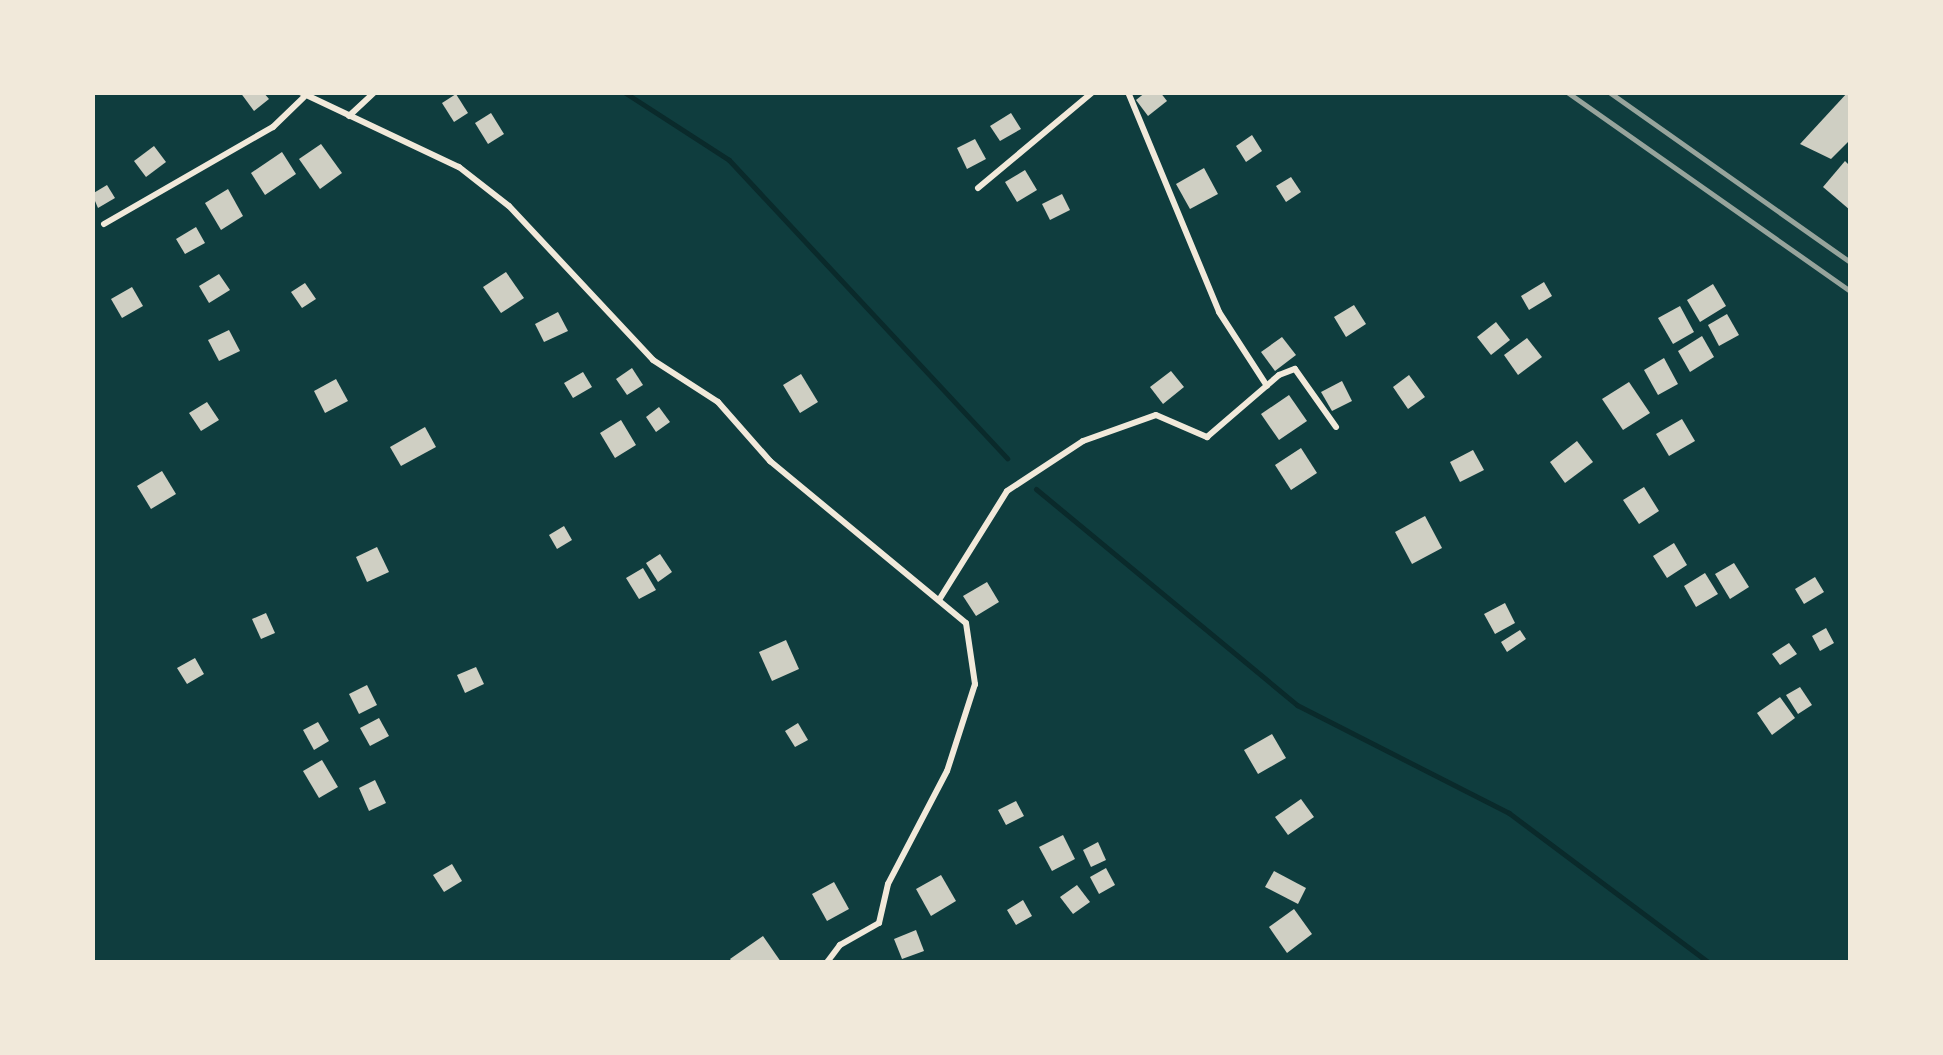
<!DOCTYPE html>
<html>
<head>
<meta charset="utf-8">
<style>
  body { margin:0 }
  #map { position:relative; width:1943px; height:1055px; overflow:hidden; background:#0f3d3e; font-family:Commissioner,sans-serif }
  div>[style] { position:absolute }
  .stream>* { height:5px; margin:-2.5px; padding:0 2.5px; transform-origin:2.5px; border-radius:2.5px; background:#0a2a2b }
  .building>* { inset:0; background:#cfcfc3 }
  .minor>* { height:6px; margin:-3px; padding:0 3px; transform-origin:3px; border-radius:3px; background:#f1e9da }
  .rail>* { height:5px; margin:-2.5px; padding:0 2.5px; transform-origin:2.5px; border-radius:2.5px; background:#97a49c }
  span { translate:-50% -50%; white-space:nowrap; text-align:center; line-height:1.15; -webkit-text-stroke:8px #f1e9da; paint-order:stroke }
  .frame { position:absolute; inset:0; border:95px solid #f1e9da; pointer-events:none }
</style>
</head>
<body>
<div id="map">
  <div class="stream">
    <div style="left:624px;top:92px;width:125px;rotate:32.9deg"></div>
    <div style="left:729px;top:160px;width:408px;rotate:47deg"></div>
    <div style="left:1036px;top:489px;width:339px;rotate:39.6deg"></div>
    <div style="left:1297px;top:705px;width:238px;rotate:27deg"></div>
    <div style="left:1509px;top:813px;width:249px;rotate:36.8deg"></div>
  </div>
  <div class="building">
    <div style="clip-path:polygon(240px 92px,263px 92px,269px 99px,254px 111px)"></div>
    <div style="clip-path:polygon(1146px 92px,1160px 92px,1167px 101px,1148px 116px,1136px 100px)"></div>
    <div style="clip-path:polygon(1848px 92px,1850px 140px,1831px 159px,1800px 144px)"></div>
    <div style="clip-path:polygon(456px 94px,468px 113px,454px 122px,442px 103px)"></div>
    <div style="clip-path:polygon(491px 113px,504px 134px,488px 144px,475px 123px)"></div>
    <div style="clip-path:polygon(1011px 113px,1021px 129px,1000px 141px,990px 126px)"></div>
    <div style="clip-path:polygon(1252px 135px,1262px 151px,1246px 162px,1236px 146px)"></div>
    <div style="clip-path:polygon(975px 139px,986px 159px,967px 169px,957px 148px)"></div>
    <div style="clip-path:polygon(321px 144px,342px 173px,320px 189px,299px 159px)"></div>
    <div style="clip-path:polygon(154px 146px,166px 162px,146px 177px,134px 161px)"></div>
    <div style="clip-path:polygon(282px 152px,296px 174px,265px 195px,251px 173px)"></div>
    <div style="clip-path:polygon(1845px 161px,1850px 166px,1850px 210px,1823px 187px)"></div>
    <div style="clip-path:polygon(1204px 168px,1218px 194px,1190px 209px,1176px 184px)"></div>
    <div style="clip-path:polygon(1025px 170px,1037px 190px,1017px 202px,1005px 182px)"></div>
    <div style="clip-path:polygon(1291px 177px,1301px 192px,1286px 202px,1276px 186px)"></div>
    <div style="clip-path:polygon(107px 185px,115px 198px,98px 208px,92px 194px)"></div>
    <div style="clip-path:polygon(228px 189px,243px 216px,221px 230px,205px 203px)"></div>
    <div style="clip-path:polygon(1062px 194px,1070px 210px,1050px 220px,1042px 204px)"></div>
    <div style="clip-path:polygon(196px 227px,205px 243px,185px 254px,176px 239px)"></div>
    <div style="clip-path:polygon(506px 272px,524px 298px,501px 313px,483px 287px)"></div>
    <div style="clip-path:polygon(219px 274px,230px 290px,209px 303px,199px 286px)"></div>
    <div style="clip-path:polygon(1544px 282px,1552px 296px,1529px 310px,1521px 296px)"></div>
    <div style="clip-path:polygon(305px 283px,316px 299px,302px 308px,291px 292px)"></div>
    <div style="clip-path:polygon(1713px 284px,1726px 306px,1700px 322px,1687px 300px)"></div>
    <div style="clip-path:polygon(132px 287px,143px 306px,122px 318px,111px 299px)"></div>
    <div style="clip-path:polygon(1354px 305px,1366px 324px,1346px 337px,1334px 317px)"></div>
    <div style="clip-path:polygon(1680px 306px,1694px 332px,1673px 344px,1658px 318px)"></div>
    <div style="clip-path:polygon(558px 312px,568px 331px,544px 342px,535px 324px)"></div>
    <div style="clip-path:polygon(1727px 314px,1739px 335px,1719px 346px,1708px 325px)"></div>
    <div style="clip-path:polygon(1496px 322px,1510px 340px,1491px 355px,1477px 337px)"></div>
    <div style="clip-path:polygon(229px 330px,240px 351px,219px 361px,208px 340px)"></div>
    <div style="clip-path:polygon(1702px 336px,1714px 357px,1690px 372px,1678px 351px)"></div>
    <div style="clip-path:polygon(1282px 337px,1296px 355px,1275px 371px,1261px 352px)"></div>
    <div style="clip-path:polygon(1527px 338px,1542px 357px,1518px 375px,1504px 355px)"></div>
    <div style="clip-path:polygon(1664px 358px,1678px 384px,1658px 395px,1644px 370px)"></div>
    <div style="clip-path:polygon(632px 368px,643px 385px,627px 395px,616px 379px)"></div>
    <div style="clip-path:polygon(1171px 371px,1184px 387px,1163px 404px,1150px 387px)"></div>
    <div style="clip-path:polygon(583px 372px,592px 387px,573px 398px,564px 383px)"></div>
    <div style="clip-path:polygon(801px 374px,818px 402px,800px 413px,783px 385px)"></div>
    <div style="clip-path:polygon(1409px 375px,1425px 397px,1408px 409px,1393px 387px)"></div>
    <div style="clip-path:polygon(336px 379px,348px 401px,325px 413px,314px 391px)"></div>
    <div style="clip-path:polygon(1342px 381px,1352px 401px,1332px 411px,1321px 392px)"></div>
    <div style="clip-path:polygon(1629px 382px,1650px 413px,1623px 430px,1602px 399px)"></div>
    <div style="clip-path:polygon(1289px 395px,1307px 421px,1279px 440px,1261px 414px)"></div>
    <div style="clip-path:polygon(207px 402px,219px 420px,201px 431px,189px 413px)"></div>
    <div style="clip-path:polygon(659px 407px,670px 422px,656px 432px,646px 417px)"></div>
    <div style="clip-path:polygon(1682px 419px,1695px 441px,1669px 456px,1656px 434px)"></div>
    <div style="clip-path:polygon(621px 420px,636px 445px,615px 458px,600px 433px)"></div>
    <div style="clip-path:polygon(425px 427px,436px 447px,401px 466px,390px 447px)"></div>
    <div style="clip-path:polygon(1577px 441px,1593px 462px,1565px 483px,1550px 462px)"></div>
    <div style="clip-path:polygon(1301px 448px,1317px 473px,1291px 490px,1275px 465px)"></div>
    <div style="clip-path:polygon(1473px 450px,1484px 470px,1460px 482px,1450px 462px)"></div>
    <div style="clip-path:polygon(162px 471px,176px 494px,151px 509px,137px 486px)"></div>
    <div style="clip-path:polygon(1644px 487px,1659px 511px,1639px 524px,1623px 500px)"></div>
    <div style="clip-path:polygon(1425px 516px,1442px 548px,1412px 564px,1395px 532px)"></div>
    <div style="clip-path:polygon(564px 526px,572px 540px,557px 549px,549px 535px)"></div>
    <div style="clip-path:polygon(1674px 543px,1687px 565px,1667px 578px,1653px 556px)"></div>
    <div style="clip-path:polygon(377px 547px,389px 572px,367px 582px,356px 557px)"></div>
    <div style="clip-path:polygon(660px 554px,672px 572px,658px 582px,646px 563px)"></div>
    <div style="clip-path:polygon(1734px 563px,1749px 587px,1730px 599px,1715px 574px)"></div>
    <div style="clip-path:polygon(643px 568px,656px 590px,639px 599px,626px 578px)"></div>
    <div style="clip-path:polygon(1705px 573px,1718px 594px,1696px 607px,1684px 586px)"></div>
    <div style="clip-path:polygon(1815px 577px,1824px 592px,1804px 604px,1795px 589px)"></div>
    <div style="clip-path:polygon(987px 582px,999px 602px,976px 616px,963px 596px)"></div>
    <div style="clip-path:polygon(1505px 603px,1515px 623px,1495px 634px,1484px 614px)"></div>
    <div style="clip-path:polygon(266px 613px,275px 633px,261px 639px,252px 619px)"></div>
    <div style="clip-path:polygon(1826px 628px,1834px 643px,1820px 651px,1812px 636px)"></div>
    <div style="clip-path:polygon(1520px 630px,1526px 639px,1507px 652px,1501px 642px)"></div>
    <div style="clip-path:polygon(786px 640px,799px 669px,772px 681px,759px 652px)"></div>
    <div style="clip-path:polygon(1789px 643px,1797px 654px,1780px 665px,1772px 654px)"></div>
    <div style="clip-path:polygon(195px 658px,204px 674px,187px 684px,177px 668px)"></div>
    <div style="clip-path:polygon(476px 667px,484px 684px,465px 693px,457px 675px)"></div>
    <div style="clip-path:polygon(367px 685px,377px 705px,359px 714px,349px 694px)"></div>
    <div style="clip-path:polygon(1800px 687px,1812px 705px,1798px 714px,1786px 695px)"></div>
    <div style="clip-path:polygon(1780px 697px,1795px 718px,1772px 735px,1757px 713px)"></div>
    <div style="clip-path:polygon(379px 718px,389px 736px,370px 746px,360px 728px)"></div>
    <div style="clip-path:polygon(318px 722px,329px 741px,314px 750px,303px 730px)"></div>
    <div style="clip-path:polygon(798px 723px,808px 740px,795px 747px,785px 731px)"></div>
    <div style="clip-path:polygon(1272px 734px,1286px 758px,1258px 774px,1244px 750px)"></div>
    <div style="clip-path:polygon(322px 760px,338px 787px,319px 798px,303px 771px)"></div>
    <div style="clip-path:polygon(375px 780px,386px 803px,369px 811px,359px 788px)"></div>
    <div style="clip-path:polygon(1301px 799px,1314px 817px,1288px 835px,1275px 817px)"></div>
    <div style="clip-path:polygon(1016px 801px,1024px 816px,1006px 825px,998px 810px)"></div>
    <div style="clip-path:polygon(1063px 835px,1075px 859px,1052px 871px,1039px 847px)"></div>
    <div style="clip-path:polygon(1098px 842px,1106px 860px,1091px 867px,1083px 850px)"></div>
    <div style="clip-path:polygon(452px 864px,462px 881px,444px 892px,433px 875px)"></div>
    <div style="clip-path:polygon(1106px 868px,1115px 885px,1099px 894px,1090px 877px)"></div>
    <div style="clip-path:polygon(1274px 871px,1306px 888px,1298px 904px,1265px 887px)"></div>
    <div style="clip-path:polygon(941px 875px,956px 901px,931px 916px,916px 889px)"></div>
    <div style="clip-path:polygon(834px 882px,849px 909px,827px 921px,812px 894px)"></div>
    <div style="clip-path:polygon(1077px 885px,1090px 902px,1073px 914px,1060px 897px)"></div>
    <div style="clip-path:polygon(1023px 900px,1032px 916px,1016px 925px,1007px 910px)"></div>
    <div style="clip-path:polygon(1294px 909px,1312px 934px,1287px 953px,1269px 927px)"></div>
    <div style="clip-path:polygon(916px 930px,924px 951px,902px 959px,894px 939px)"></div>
    <div style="clip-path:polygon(763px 936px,781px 962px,732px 962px,730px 959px)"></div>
  </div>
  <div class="minor">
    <div style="left:300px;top:92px;width:176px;rotate:25.3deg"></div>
    <div style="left:459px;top:167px;width:63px;rotate:38deg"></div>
    <div style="left:509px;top:206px;width:211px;rotate:46.9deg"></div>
    <div style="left:653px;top:360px;width:77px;rotate:32.9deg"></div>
    <div style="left:718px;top:402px;width:79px;rotate:48.6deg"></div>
    <div style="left:770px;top:461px;width:254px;rotate:39.6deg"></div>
    <div style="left:966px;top:623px;width:62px;rotate:81.6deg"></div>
    <div style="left:975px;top:684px;width:91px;rotate:107.8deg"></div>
    <div style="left:947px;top:771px;width:127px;rotate:117.6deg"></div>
    <div style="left:888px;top:884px;width:40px;rotate:103deg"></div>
    <div style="left:879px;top:923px;width:45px;rotate:150.6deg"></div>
    <div style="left:840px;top:945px;width:21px;rotate:127deg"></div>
    <div style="left:1128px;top:92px;width:238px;rotate:67.5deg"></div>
    <div style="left:1219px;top:312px;width:88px;rotate:57deg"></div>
    <div style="left:349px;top:116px;width:35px;rotate:-43deg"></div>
    <div style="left:978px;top:188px;width:150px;rotate:-39.9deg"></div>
    <div style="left:104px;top:224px;width:195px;rotate:-29.9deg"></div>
    <div style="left:273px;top:127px;width:43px;rotate:-44.1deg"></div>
    <div style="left:939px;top:600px;width:128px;rotate:-58deg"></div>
    <div style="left:1007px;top:491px;width:91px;rotate:-33.3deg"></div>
    <div style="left:1083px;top:441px;width:77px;rotate:-19.6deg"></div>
    <div style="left:1156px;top:415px;width:56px;rotate:23.3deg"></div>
    <div style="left:1207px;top:437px;width:95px;rotate:-40.7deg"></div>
    <div style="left:1279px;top:375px;width:17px;rotate:-21deg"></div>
    <div style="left:1295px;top:369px;width:71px;rotate:54.7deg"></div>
  </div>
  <div class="rail">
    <div style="left:1567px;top:92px;width:346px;rotate:35.1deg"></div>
    <div style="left:1609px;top:92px;width:295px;rotate:35.2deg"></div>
  </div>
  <div class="frame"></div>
</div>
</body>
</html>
